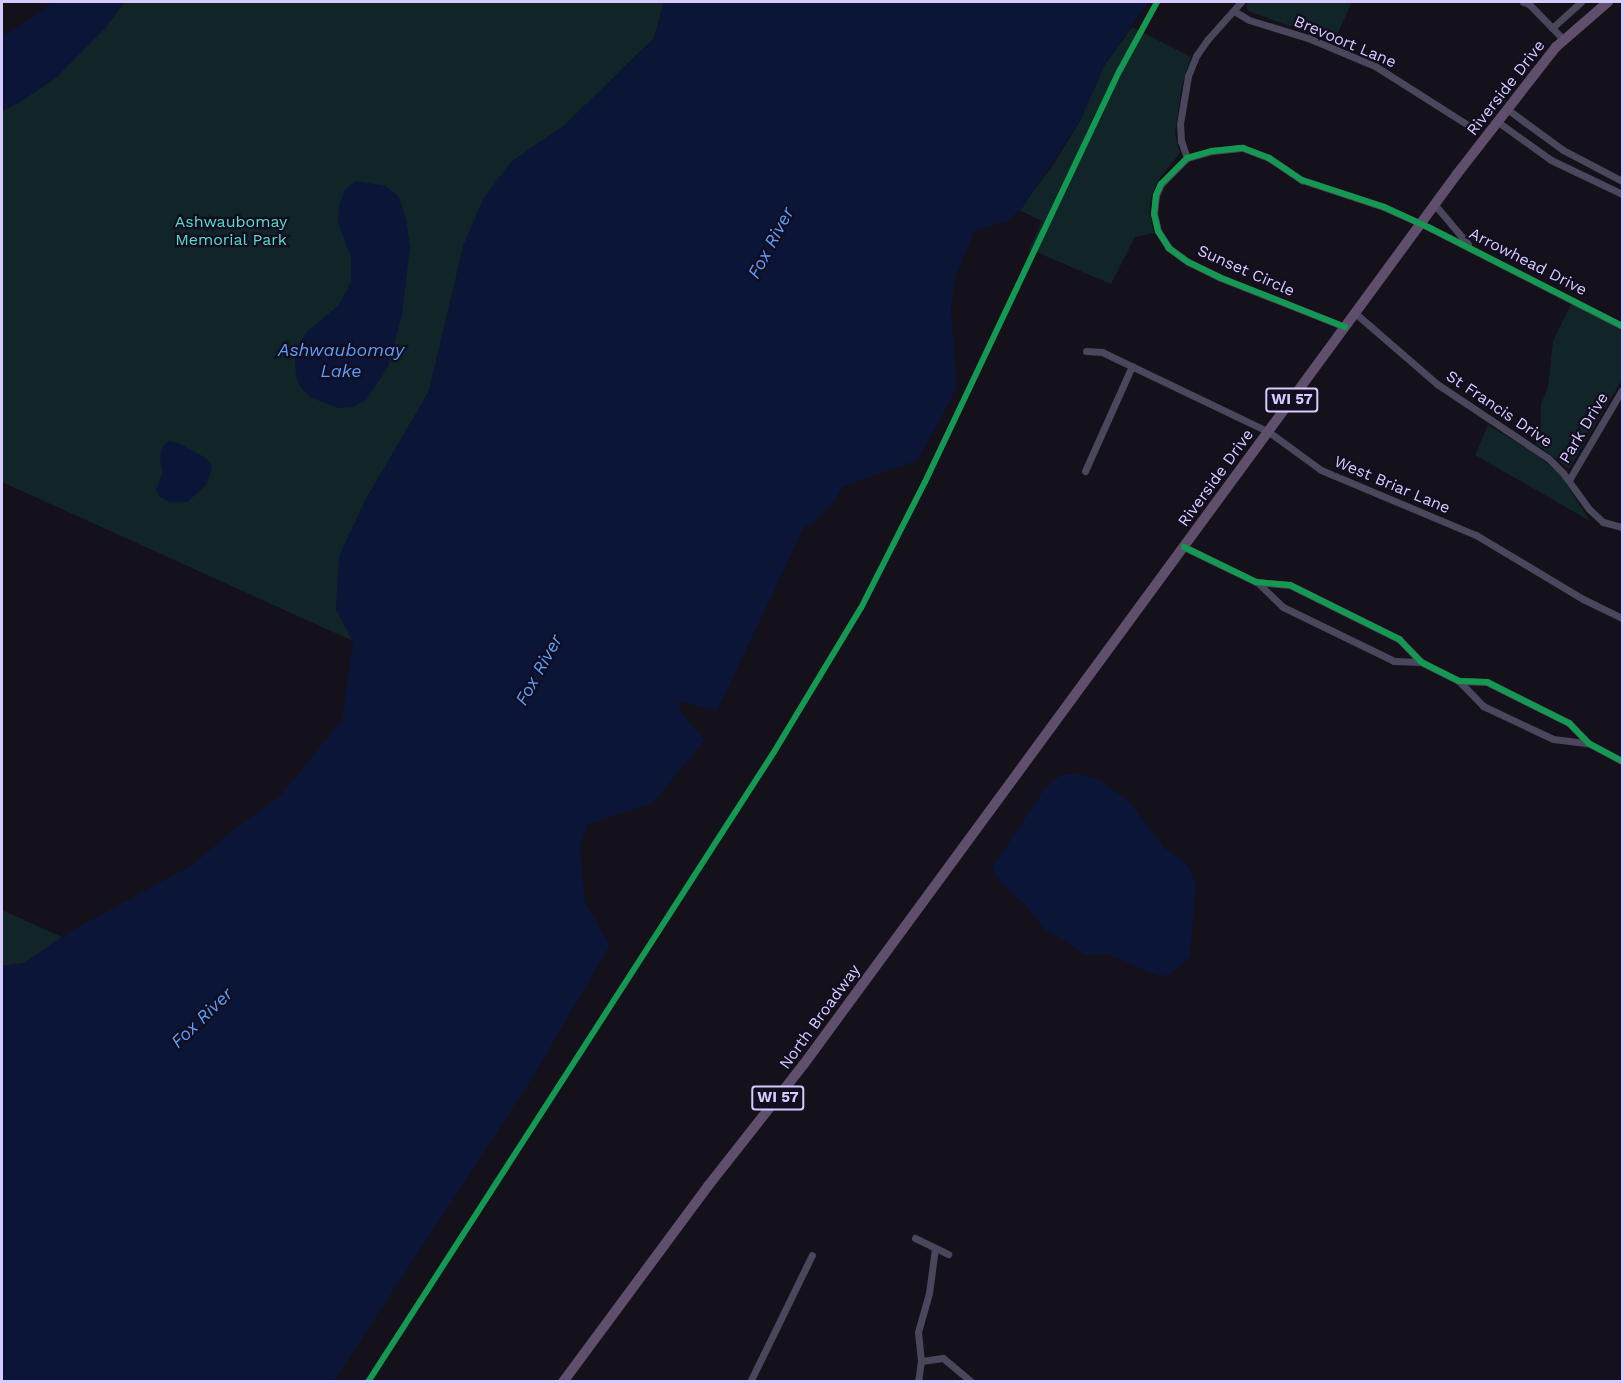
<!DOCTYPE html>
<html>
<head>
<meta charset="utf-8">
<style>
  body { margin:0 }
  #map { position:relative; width:1624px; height:1383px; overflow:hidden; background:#14111b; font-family:"Work Sans",sans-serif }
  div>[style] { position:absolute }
  .green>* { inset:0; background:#112427 }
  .water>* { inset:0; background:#0a1538 }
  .minor>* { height:7px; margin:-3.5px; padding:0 3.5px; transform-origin:3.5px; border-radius:3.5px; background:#4a465c }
  .primary>* { height:10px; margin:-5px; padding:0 5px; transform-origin:5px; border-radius:5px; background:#5f4f6d }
  .cycleway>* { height:6px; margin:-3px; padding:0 3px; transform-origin:3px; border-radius:3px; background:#139951 }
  span { translate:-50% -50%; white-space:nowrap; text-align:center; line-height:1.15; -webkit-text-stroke:4.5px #120d1f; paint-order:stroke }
  .shield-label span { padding:2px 4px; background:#120d1f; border:2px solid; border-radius:4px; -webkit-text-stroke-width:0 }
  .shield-label { font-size:15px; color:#d7cbfe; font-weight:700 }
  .street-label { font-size:16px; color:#d7cbfe }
  .park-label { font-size:16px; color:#58ddcc }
  .water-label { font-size:18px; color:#5a9efd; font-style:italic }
  .frame { position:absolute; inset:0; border:3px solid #d7cbfe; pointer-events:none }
</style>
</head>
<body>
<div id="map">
  <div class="green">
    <div style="clip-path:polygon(124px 2px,664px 2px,654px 38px,565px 125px,511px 162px,464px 244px,429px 391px,365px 501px,336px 609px,353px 641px,2px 482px,2px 111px,23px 100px,106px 27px)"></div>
    <div style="clip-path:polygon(1248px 2px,1352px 2px,1334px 42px,1248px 11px,1246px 5px)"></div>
    <div style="clip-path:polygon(1132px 27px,1191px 57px,1182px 85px,1175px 133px,1180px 153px,1159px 179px,1152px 194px,1149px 210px,1154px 233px,1135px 237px,1111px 284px,1029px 249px,1042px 221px,1019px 210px,1053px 165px,1080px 121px,1104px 66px)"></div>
    <div style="clip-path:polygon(1572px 303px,1622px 329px,1622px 380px,1569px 469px,1535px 443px,1541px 423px,1541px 404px,1548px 387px,1553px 341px)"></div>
    <div style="clip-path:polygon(1488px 425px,1533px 452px,1561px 475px,1590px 521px,1475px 455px)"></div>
    <div style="clip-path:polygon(2px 910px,62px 937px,24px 963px,2px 966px)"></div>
  </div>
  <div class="water">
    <div style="clip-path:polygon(51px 2px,124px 2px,106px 27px,57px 77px,23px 100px,2px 111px,2px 37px,40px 12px)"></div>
    <div style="clip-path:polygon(664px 2px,1148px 2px,1104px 66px,1080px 121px,1023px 207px,1006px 222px,975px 230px,955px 277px,951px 309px,957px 388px,918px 460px,842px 487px,835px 500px,809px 528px,805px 525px,717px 711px,682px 701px,679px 710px,705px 740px,653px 803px,587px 825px,580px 847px,585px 902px,610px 945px,533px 1077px,334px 1381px,2px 1381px,2px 966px,24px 963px,76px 928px,194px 864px,230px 832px,279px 797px,342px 720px,353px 641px,336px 609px,339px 556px,365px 501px,429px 391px,464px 244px,483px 199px,511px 162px,565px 125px,654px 39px)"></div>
    <div style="clip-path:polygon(356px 181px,386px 186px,399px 197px,406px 219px,410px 247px,402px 314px,388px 367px,366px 400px,353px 407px,339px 408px,312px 398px,301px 388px,296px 376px,295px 355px,298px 345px,308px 331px,339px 305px,351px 282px,351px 257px,338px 223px,339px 206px,345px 190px)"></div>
    <div style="clip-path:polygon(168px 441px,178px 443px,206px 458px,212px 466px,207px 484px,187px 502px,169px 502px,160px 497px,156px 490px,163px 472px,160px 459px,162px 448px)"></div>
    <div style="clip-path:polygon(1079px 774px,1100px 780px,1130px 802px,1164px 848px,1186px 862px,1196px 883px,1190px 957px,1170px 975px,1158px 976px,1107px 954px,1085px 955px,1066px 941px,1046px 931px,1026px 906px,1003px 885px,992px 868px,1045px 788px,1060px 775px)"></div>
  </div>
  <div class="minor">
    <div style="left:1523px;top:2px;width:6px;rotate:18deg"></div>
    <div style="left:1529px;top:4px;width:50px;rotate:45.8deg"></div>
    <div style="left:1234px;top:11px;width:17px;rotate:31deg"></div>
    <div style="left:1249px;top:20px;width:62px;rotate:17deg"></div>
    <div style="left:1308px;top:38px;width:73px;rotate:22.7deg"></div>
    <div style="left:1375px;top:66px;width:114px;rotate:32.4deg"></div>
    <div style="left:1552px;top:28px;width:39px;rotate:-42deg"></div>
    <div style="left:1507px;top:109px;width:69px;rotate:36.2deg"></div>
    <div style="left:1563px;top:150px;width:67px;rotate:27.7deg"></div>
    <div style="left:1498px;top:122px;width:65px;rotate:35.6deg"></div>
    <div style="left:1551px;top:160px;width:79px;rotate:25.6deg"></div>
    <div style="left:1187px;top:158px;width:18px;rotate:-109deg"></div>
    <div style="left:1181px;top:141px;width:17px;rotate:-93deg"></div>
    <div style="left:1180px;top:124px;width:49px;rotate:-80.5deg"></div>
    <div style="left:1188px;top:76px;width:22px;rotate:-68deg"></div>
    <div style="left:1196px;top:56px;width:21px;rotate:-55deg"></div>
    <div style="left:1208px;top:39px;width:50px;rotate:-48.3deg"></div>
    <div style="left:1435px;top:205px;width:51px;rotate:49.8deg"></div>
    <div style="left:1355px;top:313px;width:108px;rotate:40.9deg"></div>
    <div style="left:1437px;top:384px;width:133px;rotate:33.7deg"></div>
    <div style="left:1548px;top:458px;width:21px;rotate:45deg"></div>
    <div style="left:1563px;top:473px;width:44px;rotate:54.2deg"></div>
    <div style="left:1589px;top:509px;width:19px;rotate:43deg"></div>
    <div style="left:1603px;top:522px;width:20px;rotate:15deg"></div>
    <div style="left:1345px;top:327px;width:136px;rotate:-158.4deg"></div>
    <div style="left:1219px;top:277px;width:34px;rotate:-154deg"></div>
    <div style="left:1188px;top:262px;width:24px;rotate:-144deg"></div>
    <div style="left:1169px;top:248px;width:20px;rotate:-123deg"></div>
    <div style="left:1158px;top:231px;width:17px;rotate:-103deg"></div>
    <div style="left:1154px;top:214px;width:19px;rotate:-84deg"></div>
    <div style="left:1156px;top:195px;width:12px;rotate:-66deg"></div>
    <div style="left:1161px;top:184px;width:37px;rotate:-45deg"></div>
    <div style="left:1187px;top:158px;width:26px;rotate:-16deg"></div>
    <div style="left:1212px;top:151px;width:31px;rotate:-6deg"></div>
    <div style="left:1243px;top:148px;width:28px;rotate:21deg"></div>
    <div style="left:1269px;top:158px;width:40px;rotate:34deg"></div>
    <div style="left:1302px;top:180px;width:86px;rotate:18.2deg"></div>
    <div style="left:1384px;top:207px;width:51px;rotate:24.5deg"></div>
    <div style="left:1430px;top:228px;width:216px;rotate:27deg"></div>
    <div style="left:1086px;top:351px;width:16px;rotate:4deg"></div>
    <div style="left:1102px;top:352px;width:185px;rotate:25.6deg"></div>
    <div style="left:1269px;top:432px;width:64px;rotate:36.2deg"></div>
    <div style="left:1321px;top:470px;width:168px;rotate:22.8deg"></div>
    <div style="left:1476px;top:535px;width:125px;rotate:30.9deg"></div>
    <div style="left:1583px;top:599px;width:43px;rotate:26deg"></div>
    <div style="left:1085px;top:471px;width:115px;rotate:-65.9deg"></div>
    <div style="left:1569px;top:480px;width:104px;rotate:-59.5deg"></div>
    <div style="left:1184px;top:547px;width:80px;rotate:25.9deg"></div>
    <div style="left:1256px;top:582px;width:34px;rotate:5deg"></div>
    <div style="left:1290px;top:585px;width:122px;rotate:26.4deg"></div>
    <div style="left:1399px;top:639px;width:32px;rotate:46deg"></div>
    <div style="left:1421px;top:662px;width:42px;rotate:26.6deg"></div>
    <div style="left:1459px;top:681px;width:28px;rotate:2deg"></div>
    <div style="left:1487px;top:682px;width:92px;rotate:26.6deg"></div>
    <div style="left:1569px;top:723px;width:28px;rotate:46deg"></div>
    <div style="left:1588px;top:743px;width:38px;rotate:28deg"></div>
    <div style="left:1257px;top:582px;width:36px;rotate:44deg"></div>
    <div style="left:1283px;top:607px;width:123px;rotate:25.9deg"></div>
    <div style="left:1394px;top:661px;width:27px;rotate:2deg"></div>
    <div style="left:1459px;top:681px;width:35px;rotate:46deg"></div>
    <div style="left:1483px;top:706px;width:77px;rotate:25.2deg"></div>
    <div style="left:1553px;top:739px;width:35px;rotate:7deg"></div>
    <div style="left:915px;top:1238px;width:37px;rotate:26deg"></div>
    <div style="left:921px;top:1361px;width:22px;rotate:-8deg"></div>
    <div style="left:943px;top:1358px;width:38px;rotate:40deg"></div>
    <div style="left:750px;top:1382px;width:141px;rotate:-64deg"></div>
    <div style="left:918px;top:1382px;width:21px;rotate:-82deg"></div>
    <div style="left:921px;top:1361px;width:29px;rotate:-96deg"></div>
    <div style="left:918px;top:1332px;width:41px;rotate:-74.2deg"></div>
    <div style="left:929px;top:1293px;width:45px;rotate:-82.4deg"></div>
  </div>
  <div class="primary">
    <div style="left:563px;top:1382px;width:244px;rotate:-53.5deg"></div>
    <div style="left:708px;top:1186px;width:155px;rotate:-51.8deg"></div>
    <div style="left:804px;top:1064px;width:1104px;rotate:-53.73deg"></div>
    <div style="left:1457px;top:174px;width:161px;rotate:-52.1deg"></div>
    <div style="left:1556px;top:47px;width:69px;rotate:-40.9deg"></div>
  </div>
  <div class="cycleway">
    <div style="left:1345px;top:327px;width:136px;rotate:-158.4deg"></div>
    <div style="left:1219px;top:277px;width:34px;rotate:-154deg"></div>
    <div style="left:1188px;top:262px;width:24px;rotate:-144deg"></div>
    <div style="left:1169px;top:248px;width:20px;rotate:-123deg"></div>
    <div style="left:1158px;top:231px;width:17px;rotate:-103deg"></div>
    <div style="left:1154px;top:214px;width:19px;rotate:-84deg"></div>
    <div style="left:1156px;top:195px;width:12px;rotate:-66deg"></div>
    <div style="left:1161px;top:184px;width:37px;rotate:-45deg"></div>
    <div style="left:1187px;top:158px;width:26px;rotate:-16deg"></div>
    <div style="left:1212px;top:151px;width:31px;rotate:-6deg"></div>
    <div style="left:1243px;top:148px;width:28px;rotate:21deg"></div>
    <div style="left:1269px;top:158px;width:40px;rotate:34deg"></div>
    <div style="left:1302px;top:180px;width:86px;rotate:18.2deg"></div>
    <div style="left:1384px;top:207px;width:51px;rotate:24.5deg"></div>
    <div style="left:1430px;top:228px;width:216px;rotate:27deg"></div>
    <div style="left:1184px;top:547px;width:80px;rotate:25.9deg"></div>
    <div style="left:1256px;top:582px;width:34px;rotate:5deg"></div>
    <div style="left:1290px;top:585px;width:122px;rotate:26.4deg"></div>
    <div style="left:1399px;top:639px;width:32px;rotate:46deg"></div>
    <div style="left:1421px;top:662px;width:42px;rotate:26.6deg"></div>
    <div style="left:1459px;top:681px;width:28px;rotate:2deg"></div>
    <div style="left:1487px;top:682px;width:92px;rotate:26.6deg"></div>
    <div style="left:1569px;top:723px;width:28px;rotate:46deg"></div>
    <div style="left:1588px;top:743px;width:38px;rotate:28deg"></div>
    <div style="left:368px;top:1382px;width:749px;rotate:-57.2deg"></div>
    <div style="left:774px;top:752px;width:168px;rotate:-58.9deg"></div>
    <div style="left:861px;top:608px;width:141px;rotate:-63.1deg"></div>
    <div style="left:925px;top:482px;width:456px;rotate:-64.7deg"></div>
    <div style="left:1120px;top:70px;width:77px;rotate:-61.4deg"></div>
  </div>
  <div class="shield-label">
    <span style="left:1292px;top:400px">WI 57</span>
    <span style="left:778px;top:1098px">WI 57</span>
  </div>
  <div class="street-label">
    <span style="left:1345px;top:42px;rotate:23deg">Brevoort Lane</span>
    <span style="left:1506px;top:88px;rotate:-52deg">Riverside Drive</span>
    <span style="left:1528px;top:262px;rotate:27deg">Arrowhead Drive</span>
    <span style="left:1246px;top:271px;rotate:24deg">Sunset Circle</span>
    <span style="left:1499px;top:409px;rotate:34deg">St Francis Drive</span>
    <span style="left:1584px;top:428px;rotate:-59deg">Park Drive</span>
    <span style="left:1216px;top:478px;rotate:-54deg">Riverside Drive</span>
    <span style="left:1392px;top:485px;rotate:23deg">West Briar Lane</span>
    <span style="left:820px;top:1017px;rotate:-54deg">North Broadway</span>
  </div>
  <div class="park-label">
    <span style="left:231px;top:231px">Ashwaubomay<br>Memorial Park</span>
  </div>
  <div class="water-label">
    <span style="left:771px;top:243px;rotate:-62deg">Fox River</span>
    <span style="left:341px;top:361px">Ashwaubomay<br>Lake</span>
    <span style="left:539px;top:670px;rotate:-61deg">Fox River</span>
    <span style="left:202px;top:1018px;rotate:-44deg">Fox River</span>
  </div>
  <div class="frame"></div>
</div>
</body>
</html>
